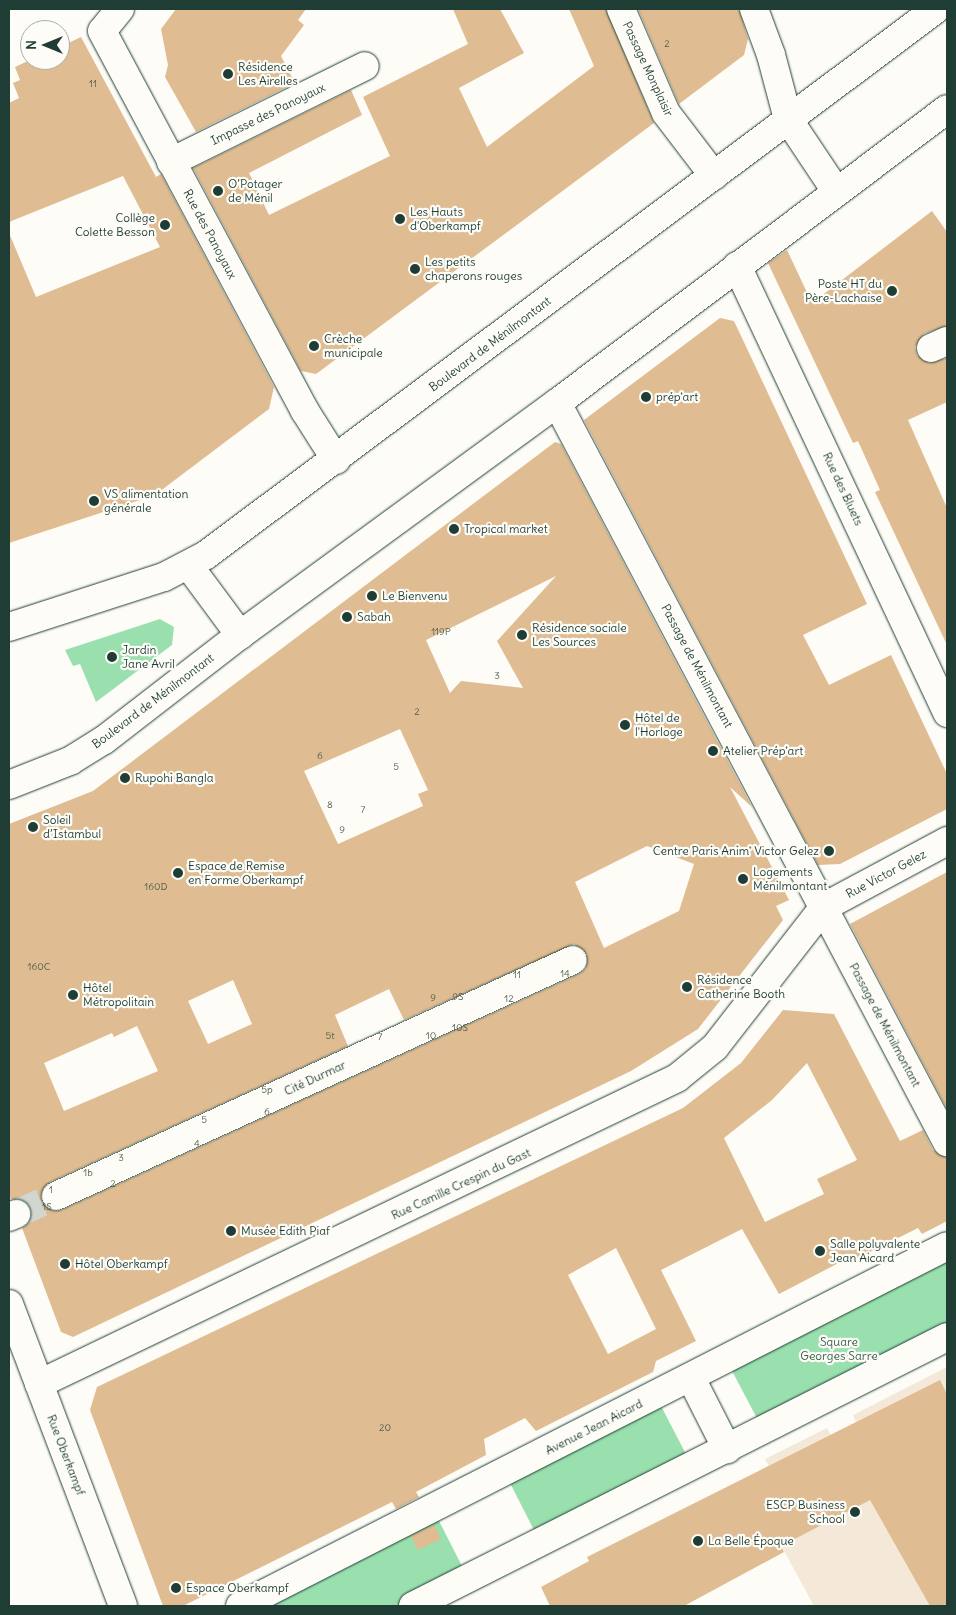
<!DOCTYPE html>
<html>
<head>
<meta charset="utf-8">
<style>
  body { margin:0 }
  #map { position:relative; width:956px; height:1615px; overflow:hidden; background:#fdfcf7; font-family:Delius,sans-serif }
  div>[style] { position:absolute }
  .built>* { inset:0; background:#f4e9d8 }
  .green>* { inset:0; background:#9ae0ae }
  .building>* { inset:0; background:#dfbc91 }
  .minor-tunnel>* { height:28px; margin-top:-14px; transform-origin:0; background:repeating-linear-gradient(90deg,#d1d6d0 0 28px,transparent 0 42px) }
  .roads { filter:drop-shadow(0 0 1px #1f3d34) drop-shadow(0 0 1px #1f3d34) }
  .minor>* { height:28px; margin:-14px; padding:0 14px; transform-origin:14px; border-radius:14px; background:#fdfcf7 }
  .major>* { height:28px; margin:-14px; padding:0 14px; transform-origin:14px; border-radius:14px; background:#fdfcf7 }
  .dots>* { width:14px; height:14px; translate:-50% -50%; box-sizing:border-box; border:2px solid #fdfcf7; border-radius:50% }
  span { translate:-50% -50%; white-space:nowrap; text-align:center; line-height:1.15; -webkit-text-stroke:4.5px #fdfcf7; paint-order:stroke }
  .number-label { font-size:10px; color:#4f5d4b }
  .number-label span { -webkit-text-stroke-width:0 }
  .poi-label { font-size:12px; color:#1f3d34 }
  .left { translate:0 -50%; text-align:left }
  .right { translate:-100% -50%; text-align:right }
  .street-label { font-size:12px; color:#1f3d34 }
  .park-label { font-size:12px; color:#385e4c }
  .frame { position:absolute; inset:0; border:10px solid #1f3d34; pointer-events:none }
  .north { position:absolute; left:20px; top:20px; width:50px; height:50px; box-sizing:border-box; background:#fdfcf7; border:1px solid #a4b0a9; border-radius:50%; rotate:270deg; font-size:14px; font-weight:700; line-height:20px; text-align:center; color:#1f3d34 }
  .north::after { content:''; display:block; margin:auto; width:18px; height:22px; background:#1f3d34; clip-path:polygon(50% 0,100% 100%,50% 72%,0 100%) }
</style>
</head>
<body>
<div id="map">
  <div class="built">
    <div style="clip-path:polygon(947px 1367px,947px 1606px,814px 1606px,745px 1479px,769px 1466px,765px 1459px,827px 1428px,831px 1435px,856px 1422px,853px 1415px)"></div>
  </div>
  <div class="green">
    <div style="clip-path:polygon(160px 619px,174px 627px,172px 645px,96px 702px,80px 664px,73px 666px,65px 650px)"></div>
    <div style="clip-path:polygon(947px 1261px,947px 1330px,760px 1424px,731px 1369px)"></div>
    <div style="clip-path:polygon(660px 1404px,689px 1460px,537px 1536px,509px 1481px)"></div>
    <div style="clip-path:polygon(437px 1517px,465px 1572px,397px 1606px,262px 1606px)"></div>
  </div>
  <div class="building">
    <div style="clip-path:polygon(176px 9px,306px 9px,298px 20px,304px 25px,281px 56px,295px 83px,196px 132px,165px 77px,168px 65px,161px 29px)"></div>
    <div style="clip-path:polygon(453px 9px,500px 9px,524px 53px,459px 88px,487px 147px,594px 66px,569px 9px,606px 9px,654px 123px,316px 374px,301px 371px,193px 168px,351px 90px,362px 115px,249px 173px,269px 215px,390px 156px,363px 97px,468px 44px)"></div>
    <div style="clip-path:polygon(638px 9px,739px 9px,748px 39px,744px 55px,679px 104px)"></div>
    <div style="clip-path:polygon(81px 37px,156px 177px,161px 174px,274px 387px,269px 409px,155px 495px,9px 543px,9px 233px,36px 297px,160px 247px,123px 176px,9px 222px,9px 103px,19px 98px,13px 83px,20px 80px,15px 67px,30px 60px,60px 60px,60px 47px)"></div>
    <div style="clip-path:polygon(932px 211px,947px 232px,947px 326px,924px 334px,915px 347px,917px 355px,929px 363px,947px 358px,947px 402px,908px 420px,947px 508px,947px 645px,875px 492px,880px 490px,858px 441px,853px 443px,768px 263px,787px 250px,812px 303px)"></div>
    <div style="clip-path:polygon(720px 318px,734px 321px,867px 604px,803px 635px,829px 685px,891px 655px,947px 774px,947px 809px,840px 864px,818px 865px,584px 420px)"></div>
    <div style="clip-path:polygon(evenodd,555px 442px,561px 444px,752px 807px,730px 787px,789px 900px,776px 906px,783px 920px,698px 1029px,631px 1071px,73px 1337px,61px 1332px,22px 1228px,29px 1223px,30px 1208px,25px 1201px,11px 1199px,9px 1194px,9px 824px,93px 791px,555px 442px,556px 576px,497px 641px,523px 688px,461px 681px,450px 693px,426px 640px,556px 576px,555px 442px,400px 729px,428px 790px,418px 794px,423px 806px,338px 844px,304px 771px,400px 729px,555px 442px,647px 846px,694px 864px,679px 911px,604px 948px,575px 882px,647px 846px,555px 442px,574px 944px,587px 954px,586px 969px,579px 974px,62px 1210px,54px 1211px,42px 1203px,41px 1194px,50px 1182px,348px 1046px,335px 1015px,389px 989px,404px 1020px,574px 944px,555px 442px,233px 980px,252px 1024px,208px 1044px,188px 1001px,233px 980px,555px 442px,137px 1026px,158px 1071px,64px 1111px,44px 1063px,112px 1033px,114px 1037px,137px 1026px)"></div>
    <div style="clip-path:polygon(947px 872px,947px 1109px,850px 924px)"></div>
    <div style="clip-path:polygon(evenodd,783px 1010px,834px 1014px,900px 1141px,923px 1130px,933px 1150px,947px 1157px,947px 1221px,922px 1234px,918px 1228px,856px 1259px,854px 1255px,779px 1294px,742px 1229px,661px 1270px,696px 1341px,656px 1361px,653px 1372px,536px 1431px,525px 1418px,484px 1439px,486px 1455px,416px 1492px,419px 1497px,396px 1509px,392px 1502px,183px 1606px,163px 1606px,90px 1410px,97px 1387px,683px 1108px,741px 1063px,783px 1010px,807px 1063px,857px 1160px,817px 1179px,824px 1194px,765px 1222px,724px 1138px,772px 1100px,807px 1063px,783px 1010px,616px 1248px,656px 1329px,608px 1354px,568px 1275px,616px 1248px)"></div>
    <div style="clip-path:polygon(940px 1380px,947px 1394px,947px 1606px,930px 1606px,870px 1500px,781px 1546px,784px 1552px,684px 1606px,550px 1606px,541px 1587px,589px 1561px,587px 1557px)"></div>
    <div style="clip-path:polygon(434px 1525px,441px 1539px,418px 1550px,411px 1536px)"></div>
  </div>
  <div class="minor-tunnel">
    <div style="left:16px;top:1214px;width:44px;rotate:-24.2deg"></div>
  </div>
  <div class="roads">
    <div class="minor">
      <div style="left:120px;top:9px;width:28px;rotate:129deg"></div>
      <div style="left:102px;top:31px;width:431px;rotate:61.9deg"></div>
      <div style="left:305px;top:411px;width:58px;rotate:57.7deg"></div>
      <div style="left:621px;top:9px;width:113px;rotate:66.6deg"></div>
      <div style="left:666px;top:113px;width:79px;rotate:52.7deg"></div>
      <div style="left:754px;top:9px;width:49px;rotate:69.7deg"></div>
      <div style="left:771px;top:55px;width:66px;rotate:75.1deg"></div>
      <div style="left:788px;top:119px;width:87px;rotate:56.3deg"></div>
      <div style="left:171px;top:162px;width:216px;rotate:-26.3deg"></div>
      <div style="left:737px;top:266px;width:494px;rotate:64.8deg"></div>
      <div style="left:931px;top:348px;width:17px;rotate:-24deg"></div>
      <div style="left:557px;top:403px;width:836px;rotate:62.18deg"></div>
      <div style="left:189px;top:566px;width:86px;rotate:53.5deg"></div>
      <div style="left:56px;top:1196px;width:568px;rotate:-24.54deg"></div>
      <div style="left:9px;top:1217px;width:8px;rotate:-23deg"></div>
      <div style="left:9px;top:1304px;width:323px;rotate:69.3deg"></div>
      <div style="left:691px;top:1378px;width:80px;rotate:63.1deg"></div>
      <div style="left:39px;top:1384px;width:708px;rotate:-25.62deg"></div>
      <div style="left:677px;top:1078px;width:49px;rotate:-39.2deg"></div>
      <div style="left:715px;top:1047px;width:177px;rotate:-52.1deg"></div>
      <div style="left:824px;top:907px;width:140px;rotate:-28.2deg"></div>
      <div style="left:240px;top:1606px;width:793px;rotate:-26.98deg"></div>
      <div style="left:413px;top:1606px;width:598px;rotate:-26.74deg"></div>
    </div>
    <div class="major">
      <div style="left:9px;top:627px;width:163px;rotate:-17.9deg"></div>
      <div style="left:164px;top:577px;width:47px;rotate:-27.6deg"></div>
      <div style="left:206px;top:555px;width:912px;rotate:-36.79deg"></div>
      <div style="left:9px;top:785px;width:66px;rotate:-21.5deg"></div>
      <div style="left:70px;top:761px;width:40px;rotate:-32deg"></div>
      <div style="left:104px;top:740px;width:172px;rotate:-37.7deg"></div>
      <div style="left:240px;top:635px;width:393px;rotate:-36.2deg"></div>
      <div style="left:557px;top:403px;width:488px;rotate:-37deg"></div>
    </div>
  </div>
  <div class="dots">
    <div style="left:228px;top:74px;background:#1f3d34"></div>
    <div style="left:218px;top:191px;background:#1f3d34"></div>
    <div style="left:400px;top:219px;background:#1f3d34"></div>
    <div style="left:165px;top:225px;background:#1f3d34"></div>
    <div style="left:415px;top:269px;background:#1f3d34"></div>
    <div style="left:892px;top:291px;background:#1f3d34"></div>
    <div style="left:314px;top:346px;background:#1f3d34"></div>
    <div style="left:646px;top:397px;background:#1f3d34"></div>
    <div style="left:94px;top:501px;background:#1f3d34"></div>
    <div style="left:454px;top:529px;background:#1f3d34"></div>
    <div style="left:372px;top:596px;background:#1f3d34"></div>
    <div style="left:347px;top:617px;background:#1f3d34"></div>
    <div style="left:522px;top:635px;background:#1f3d34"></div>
    <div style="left:112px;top:657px;background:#1f3d34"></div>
    <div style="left:625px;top:725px;background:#1f3d34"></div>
    <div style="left:713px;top:751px;background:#1f3d34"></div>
    <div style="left:125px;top:778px;background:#1f3d34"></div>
    <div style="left:33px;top:827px;background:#1f3d34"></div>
    <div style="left:829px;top:851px;background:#1f3d34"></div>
    <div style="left:178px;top:873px;background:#1f3d34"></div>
    <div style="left:743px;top:879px;background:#1f3d34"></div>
    <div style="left:687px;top:987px;background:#1f3d34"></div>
    <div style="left:73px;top:995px;background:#1f3d34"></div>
    <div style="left:231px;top:1231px;background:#1f3d34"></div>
    <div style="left:820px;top:1251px;background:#1f3d34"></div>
    <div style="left:65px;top:1264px;background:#1f3d34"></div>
    <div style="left:855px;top:1512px;background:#1f3d34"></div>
    <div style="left:698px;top:1541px;background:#1f3d34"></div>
    <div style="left:176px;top:1588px;background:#1f3d34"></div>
  </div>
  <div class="number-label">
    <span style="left:667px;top:44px">2</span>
    <span style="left:93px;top:84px">11</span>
    <span style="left:441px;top:632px">119P</span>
    <span style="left:497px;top:676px">3</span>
    <span style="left:417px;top:712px">2</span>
    <span style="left:320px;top:756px">6</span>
    <span style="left:396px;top:767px">5</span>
    <span style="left:330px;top:805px">8</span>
    <span style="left:363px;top:810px">7</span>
    <span style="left:342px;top:830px">9</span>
    <span style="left:156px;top:887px">160D</span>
    <span style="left:39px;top:967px">160C</span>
    <span style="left:565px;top:974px">14</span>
    <span style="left:517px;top:975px">11</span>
    <span style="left:458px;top:997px">9S</span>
    <span style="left:433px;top:998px">9</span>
    <span style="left:509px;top:999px">12</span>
    <span style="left:460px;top:1028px">10S</span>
    <span style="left:330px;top:1036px">5t</span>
    <span style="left:431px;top:1036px">10</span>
    <span style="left:380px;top:1037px">7</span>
    <span style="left:267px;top:1090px">5p</span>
    <span style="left:267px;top:1112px">6</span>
    <span style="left:204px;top:1120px">5</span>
    <span style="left:197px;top:1144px">4</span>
    <span style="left:121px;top:1158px">3</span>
    <span style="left:88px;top:1173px">1b</span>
    <span style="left:113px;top:1184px">2</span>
    <span style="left:51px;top:1190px">1</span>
    <span style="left:47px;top:1207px">1S</span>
    <span style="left:385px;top:1428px">20</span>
  </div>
  <div class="poi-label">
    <span class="left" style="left:238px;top:74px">Résidence<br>Les Airelles</span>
    <span class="left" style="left:228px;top:191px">O’Potager<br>de Ménil</span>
    <span class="left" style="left:410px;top:219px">Les Hauts<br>d'Oberkampf</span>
    <span class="right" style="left:155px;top:225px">Collège<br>Colette Besson</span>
    <span class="left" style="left:425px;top:269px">Les petits<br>chaperons rouges</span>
    <span class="right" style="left:882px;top:291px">Poste HT du<br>Père-Lachaise</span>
    <span class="left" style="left:324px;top:346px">Crèche<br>municipale</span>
    <span class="left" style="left:656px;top:397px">prép'art</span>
    <span class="left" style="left:104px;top:501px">VS alimentation<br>générale</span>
    <span class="left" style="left:464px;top:529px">Tropical market</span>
    <span class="left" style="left:382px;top:596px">Le Bienvenu</span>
    <span class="left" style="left:357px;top:617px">Sabah</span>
    <span class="left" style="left:532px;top:635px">Résidence sociale<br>Les Sources</span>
    <span class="left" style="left:122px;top:657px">Jardin<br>Jane Avril</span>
    <span class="left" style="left:635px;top:725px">Hôtel de<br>l'Horloge</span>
    <span class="left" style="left:723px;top:751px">Atelier Prép'art</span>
    <span class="left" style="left:135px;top:778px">Rupohi Bangla</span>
    <span class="left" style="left:43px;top:827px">Soleil<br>d’Istambul</span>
    <span class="right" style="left:819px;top:851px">Centre Paris Anim' Victor Gelez</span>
    <span class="left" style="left:188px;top:873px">Espace de Remise<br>en Forme Oberkampf</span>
    <span class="left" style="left:753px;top:879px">Logements<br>Ménilmontant</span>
    <span class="left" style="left:697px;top:987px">Résidence<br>Catherine Booth</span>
    <span class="left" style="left:83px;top:995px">Hôtel<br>Métropolitain</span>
    <span class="left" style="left:241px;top:1231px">Musée Edith Piaf</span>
    <span class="left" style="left:830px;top:1251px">Salle polyvalente<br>Jean Aicard</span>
    <span class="left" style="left:75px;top:1264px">Hôtel Oberkampf</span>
    <span class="right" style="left:845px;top:1512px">ESCP Business<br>School</span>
    <span class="left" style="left:708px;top:1541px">La Belle Époque</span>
    <span class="left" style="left:186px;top:1588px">Espace Oberkampf</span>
  </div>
  <div class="street-label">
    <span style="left:648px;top:69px;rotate:65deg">Passage Monplaisir</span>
    <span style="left:268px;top:114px;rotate:-26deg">Impasse des Panoyaux</span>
    <span style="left:210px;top:234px;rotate:62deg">Rue des Panoyaux</span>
    <span style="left:490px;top:344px;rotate:-37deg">Boulevard de Ménilmontant</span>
    <span style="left:843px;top:489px;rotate:65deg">Rue des Bluets</span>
    <span style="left:697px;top:666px;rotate:62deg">Passage de Ménilmontant</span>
    <span style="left:153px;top:701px;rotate:-37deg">Boulevard de Ménilmontant</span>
    <span style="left:886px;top:874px;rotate:-28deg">Rue Victor Gelez</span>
    <span style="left:885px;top:1025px;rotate:62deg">Passage de Ménilmontant</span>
    <span style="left:315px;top:1078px;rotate:-25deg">Cité Durmar</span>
    <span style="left:461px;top:1184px;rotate:-25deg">Rue Camille Crespin du Gast</span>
    <span style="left:594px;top:1427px;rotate:-27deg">Avenue Jean Aicard</span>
    <span style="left:66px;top:1455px;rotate:69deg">Rue Oberkampf</span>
  </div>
  <div class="park-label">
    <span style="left:839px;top:1349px">Square<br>Georges Sarre</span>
  </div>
  <div class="frame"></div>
  <div class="north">N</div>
</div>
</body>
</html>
